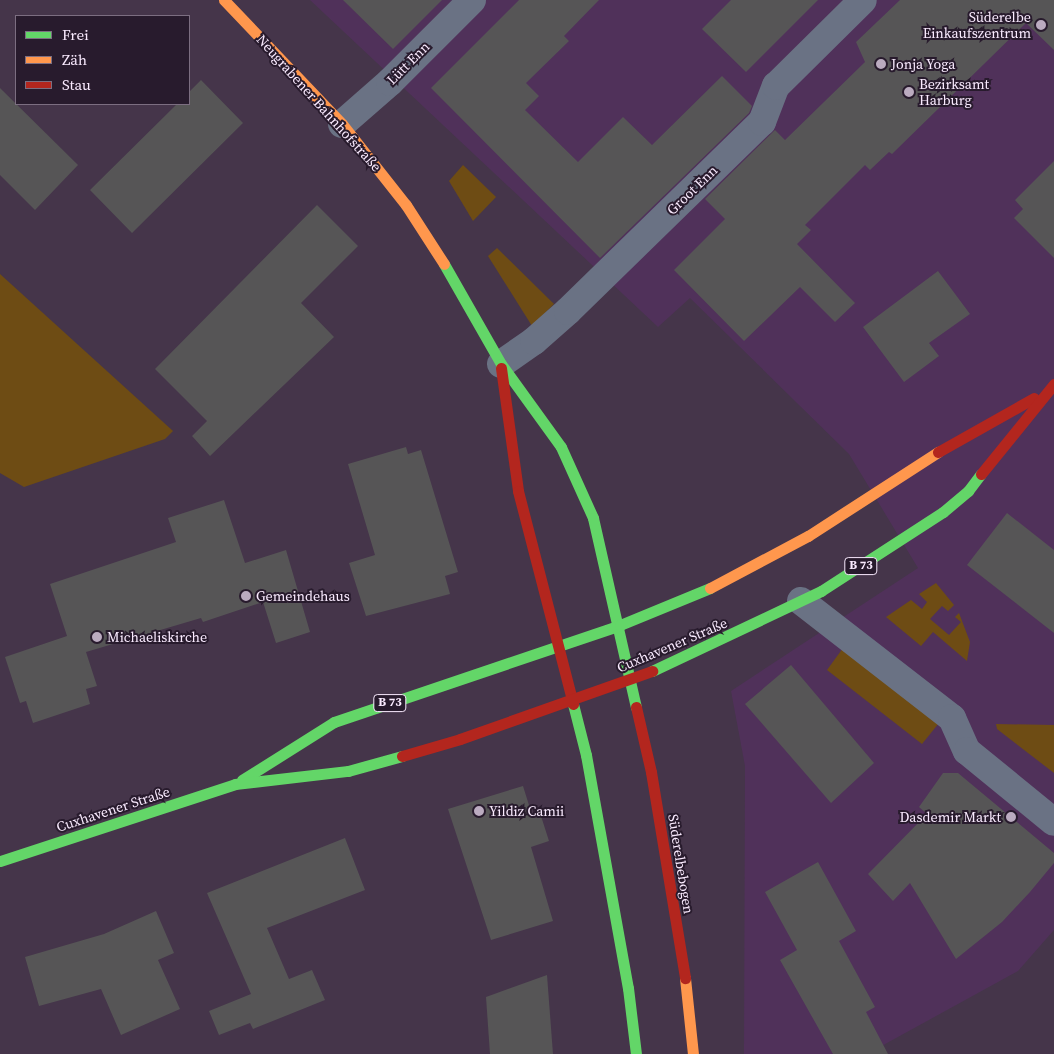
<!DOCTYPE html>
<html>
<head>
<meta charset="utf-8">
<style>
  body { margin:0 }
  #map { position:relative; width:1054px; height:1054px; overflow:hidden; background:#45354a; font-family:"Source Serif 4",serif }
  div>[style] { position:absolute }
  .built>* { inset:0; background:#50315a }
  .green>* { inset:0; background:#6e4c14 }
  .building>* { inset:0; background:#565556 }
  .street>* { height:28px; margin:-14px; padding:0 14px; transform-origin:14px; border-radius:14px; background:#6a7284 }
  .fast>* { height:11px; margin:-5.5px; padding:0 5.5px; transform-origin:5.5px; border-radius:5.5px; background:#63d668 }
  .slow>* { height:11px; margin:-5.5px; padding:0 5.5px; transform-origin:5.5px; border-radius:5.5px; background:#ff974d }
  .jam>* { height:11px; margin:-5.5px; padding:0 5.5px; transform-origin:5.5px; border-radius:5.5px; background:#b3261e }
  .dots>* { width:14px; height:14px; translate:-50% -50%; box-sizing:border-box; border:2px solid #281b2d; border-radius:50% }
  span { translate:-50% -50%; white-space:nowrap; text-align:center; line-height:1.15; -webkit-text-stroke:4px #281b2d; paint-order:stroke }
  .shield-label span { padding:1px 4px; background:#281b2d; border:1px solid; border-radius:4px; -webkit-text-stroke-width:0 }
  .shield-label { font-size:12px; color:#faebff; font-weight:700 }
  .poi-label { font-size:14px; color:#faebff }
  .right { translate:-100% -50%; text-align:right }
  .left { translate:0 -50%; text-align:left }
  .street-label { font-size:14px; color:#faebff }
  .legend { position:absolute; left:15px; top:15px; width:175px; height:90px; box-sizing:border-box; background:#281b2d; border:1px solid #7c6e81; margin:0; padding:6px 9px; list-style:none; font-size:15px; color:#faebff }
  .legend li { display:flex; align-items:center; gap:10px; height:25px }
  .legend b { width:25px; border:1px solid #7c6e81 }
</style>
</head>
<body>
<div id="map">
  <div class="built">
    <div style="clip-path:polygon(310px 0,1054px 0,1054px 930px,1018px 971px,867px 1054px,744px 1054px,745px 766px,731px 691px,918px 568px,849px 454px,690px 298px,658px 327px)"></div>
  </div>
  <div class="green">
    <div style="clip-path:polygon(463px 165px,496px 197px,473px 221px,449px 181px)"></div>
    <div style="clip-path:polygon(497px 248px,554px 304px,532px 326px,488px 256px)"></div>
    <div style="clip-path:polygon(0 274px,173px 431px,165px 439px,24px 487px,0 473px)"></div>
    <div style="clip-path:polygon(936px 583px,954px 605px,948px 611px,942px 606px,930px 619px,949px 635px,961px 622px,955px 617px,959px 613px,970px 642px,967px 661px,933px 632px,921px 646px,886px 617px,911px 600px,922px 609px,927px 602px,919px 594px)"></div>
    <div style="clip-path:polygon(843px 648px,939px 723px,922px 744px,827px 670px)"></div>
    <div style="clip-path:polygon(996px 724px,1054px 725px,1054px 773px,997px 729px)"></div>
  </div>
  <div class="building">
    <div style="clip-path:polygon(343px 0,442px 0,393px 49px)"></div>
    <div style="clip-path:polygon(519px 0,599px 0,564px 36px,569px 41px,526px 83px,539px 96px,525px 110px,578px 162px,623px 117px,652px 145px,722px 76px,752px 106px,749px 113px,600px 258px,431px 88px)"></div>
    <div style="clip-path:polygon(731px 0,818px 0,746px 72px,702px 29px)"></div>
    <div style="clip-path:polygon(900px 0,1054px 0,1054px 50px,1026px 23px,892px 154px,889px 152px,870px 170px,865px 165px,805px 225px,811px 230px,797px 244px,855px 303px,835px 322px,800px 287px,744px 341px,674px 270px,725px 219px,705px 199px,775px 130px,785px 140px,865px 62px,856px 42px)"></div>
    <div style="clip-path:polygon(201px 80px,243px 123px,132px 233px,90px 190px,177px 104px,189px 104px,189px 92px)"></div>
    <div style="clip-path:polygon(0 88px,78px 165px,35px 210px,0 175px)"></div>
    <div style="clip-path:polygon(1054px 161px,1054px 258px,1014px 218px,1023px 209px,1015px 200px)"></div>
    <div style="clip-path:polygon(317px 205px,358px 246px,301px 303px,334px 337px,210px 456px,192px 436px,207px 421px,155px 369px)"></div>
    <div style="clip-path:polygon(938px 271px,970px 314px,929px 343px,939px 356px,904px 382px,863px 327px)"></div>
    <div style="clip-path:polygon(406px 447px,408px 454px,421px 450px,458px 572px,445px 576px,450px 594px,366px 616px,349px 563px,375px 555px,348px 464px)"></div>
    <div style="clip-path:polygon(224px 500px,245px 563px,286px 550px,310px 632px,276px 643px,263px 602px,203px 622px,201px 618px,86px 652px,97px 686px,86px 689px,90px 704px,33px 723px,26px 701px,20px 703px,5px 657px,67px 636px,50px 584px,176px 542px,168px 518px)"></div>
    <div style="clip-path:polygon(1007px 513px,1054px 550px,1054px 633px,967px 565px)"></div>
    <div style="clip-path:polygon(791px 665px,874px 763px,831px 803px,745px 704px)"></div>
    <div style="clip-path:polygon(943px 773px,958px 773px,1054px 853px,1054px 863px,1030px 892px,1002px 922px,956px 959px,910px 883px,893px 901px,868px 874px,927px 814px,919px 807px)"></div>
    <div style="clip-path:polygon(523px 786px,533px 818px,541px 816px,549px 841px,531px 847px,553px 921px,491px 940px,448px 809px)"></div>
    <div style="clip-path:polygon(345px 838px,365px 890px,267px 928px,289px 979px,312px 970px,325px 1000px,253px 1029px,250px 1023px,219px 1035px,209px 1011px,251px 994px,207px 893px)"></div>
    <div style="clip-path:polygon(818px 862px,856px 931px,839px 941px,875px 1007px,866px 1012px,888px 1054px,833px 1054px,780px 960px,797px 950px,765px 892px)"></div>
    <div style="clip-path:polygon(156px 911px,174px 953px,158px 960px,180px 1009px,121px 1035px,101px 989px,39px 1006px,25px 957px,104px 934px)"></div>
    <div style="clip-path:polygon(547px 975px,553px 1054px,490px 1054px,486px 997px)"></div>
  </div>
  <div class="street">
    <div style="left:342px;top:124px;width:64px;rotate:-41.2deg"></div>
    <div style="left:390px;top:82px;width:116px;rotate:-45deg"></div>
    <div style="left:501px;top:364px;width:40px;rotate:-34.9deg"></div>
    <div style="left:534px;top:341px;width:45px;rotate:-41.4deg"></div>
    <div style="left:568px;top:311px;width:271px;rotate:-44.3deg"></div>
    <div style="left:762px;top:122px;width:39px;rotate:-69deg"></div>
    <div style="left:776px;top:86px;width:122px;rotate:-44.7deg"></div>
    <div style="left:801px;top:601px;width:191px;rotate:37.8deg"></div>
    <div style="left:952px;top:718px;width:36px;rotate:66deg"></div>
    <div style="left:967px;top:751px;width:112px;rotate:39.2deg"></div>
  </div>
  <div class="fast">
    <div style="left:444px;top:264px;width:115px;rotate:60.3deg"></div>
    <div style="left:501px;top:364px;width:102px;rotate:54.1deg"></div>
    <div style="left:561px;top:447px;width:78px;rotate:65.7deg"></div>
    <div style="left:593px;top:518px;width:194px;rotate:77.2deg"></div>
    <div style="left:652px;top:671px;width:187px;rotate:-25.3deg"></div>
    <div style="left:821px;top:591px;width:145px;rotate:-32.9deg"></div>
    <div style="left:943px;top:512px;width:33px;rotate:-40deg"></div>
    <div style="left:968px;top:491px;width:21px;rotate:-53deg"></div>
    <div style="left:573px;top:704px;width:53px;rotate:75.7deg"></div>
    <div style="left:586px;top:755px;width:237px;rotate:79.8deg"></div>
    <div style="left:628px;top:988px;width:66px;rotate:83.1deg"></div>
    <div style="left:242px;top:780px;width:109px;rotate:-32.2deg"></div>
    <div style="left:334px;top:722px;width:302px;rotate:-18.7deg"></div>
    <div style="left:620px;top:625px;width:97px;rotate:-22.3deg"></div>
    <div style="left:0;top:861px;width:247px;rotate:-18.1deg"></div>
    <div style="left:235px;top:784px;width:114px;rotate:-6.6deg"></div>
    <div style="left:348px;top:771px;width:56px;rotate:-15.5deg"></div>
  </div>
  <div class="slow">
    <div style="left:224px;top:0;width:171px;rotate:46.4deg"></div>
    <div style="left:342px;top:124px;width:103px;rotate:51.7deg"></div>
    <div style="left:406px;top:205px;width:70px;rotate:57.2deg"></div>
    <div style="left:710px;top:588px;width:111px;rotate:-28deg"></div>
    <div style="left:808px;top:536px;width:155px;rotate:-32.9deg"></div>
    <div style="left:685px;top:978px;width:76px;rotate:84deg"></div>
  </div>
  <div class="jam">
    <div style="left:501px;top:368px;width:124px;rotate:82.1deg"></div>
    <div style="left:518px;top:491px;width:220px;rotate:75.5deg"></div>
    <div style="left:938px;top:452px;width:110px;rotate:-29.4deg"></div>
    <div style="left:981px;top:474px;width:116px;rotate:-51deg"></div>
    <div style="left:636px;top:707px;width:67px;rotate:77deg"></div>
    <div style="left:651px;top:772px;width:209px;rotate:80.6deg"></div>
    <div style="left:402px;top:756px;width:60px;rotate:-16.3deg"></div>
    <div style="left:460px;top:739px;width:204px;rotate:-19.5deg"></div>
  </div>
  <div class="dots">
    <div style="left:1041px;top:25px;background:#bbabc0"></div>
    <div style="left:881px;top:64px;background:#bbabc0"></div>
    <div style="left:909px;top:92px;background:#bbabc0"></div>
    <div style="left:246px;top:596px;background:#bbabc0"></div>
    <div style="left:97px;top:637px;background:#bbabc0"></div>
    <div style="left:479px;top:811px;background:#bbabc0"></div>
    <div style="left:1011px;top:817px;background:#bbabc0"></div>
  </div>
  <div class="shield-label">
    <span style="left:861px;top:566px">B 73</span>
    <span style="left:390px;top:703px">B 73</span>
  </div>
  <div class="poi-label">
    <span class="right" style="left:1031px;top:25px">Süderelbe<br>Einkaufszentrum</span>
    <span class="left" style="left:891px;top:64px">Jonja Yoga</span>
    <span class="left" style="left:919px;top:92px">Bezirksamt<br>Harburg</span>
    <span class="left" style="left:256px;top:596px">Gemeindehaus</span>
    <span class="left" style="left:107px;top:637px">Michaeliskirche</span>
    <span class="left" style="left:489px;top:811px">Yildiz Camii</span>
    <span class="right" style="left:1001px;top:817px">Dasdemir Markt</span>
  </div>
  <div class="street-label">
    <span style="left:408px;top:63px;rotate:-45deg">Lütt Enn</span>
    <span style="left:319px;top:103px;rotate:48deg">Neugrabener Bahnhofstraße</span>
    <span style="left:692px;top:190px;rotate:-44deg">Groot Enn</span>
    <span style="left:672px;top:645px;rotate:-23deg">Cuxhavener Straße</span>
    <span style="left:113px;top:809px;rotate:-18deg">Cuxhavener Straße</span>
    <span style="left:681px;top:864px;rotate:81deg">Süderelbebogen</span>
  </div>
  <ul class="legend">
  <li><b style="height:6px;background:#63d668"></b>Frei</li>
  <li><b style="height:6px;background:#ff974d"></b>Zäh</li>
  <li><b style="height:6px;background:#b3261e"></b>Stau</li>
  </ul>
</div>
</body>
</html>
